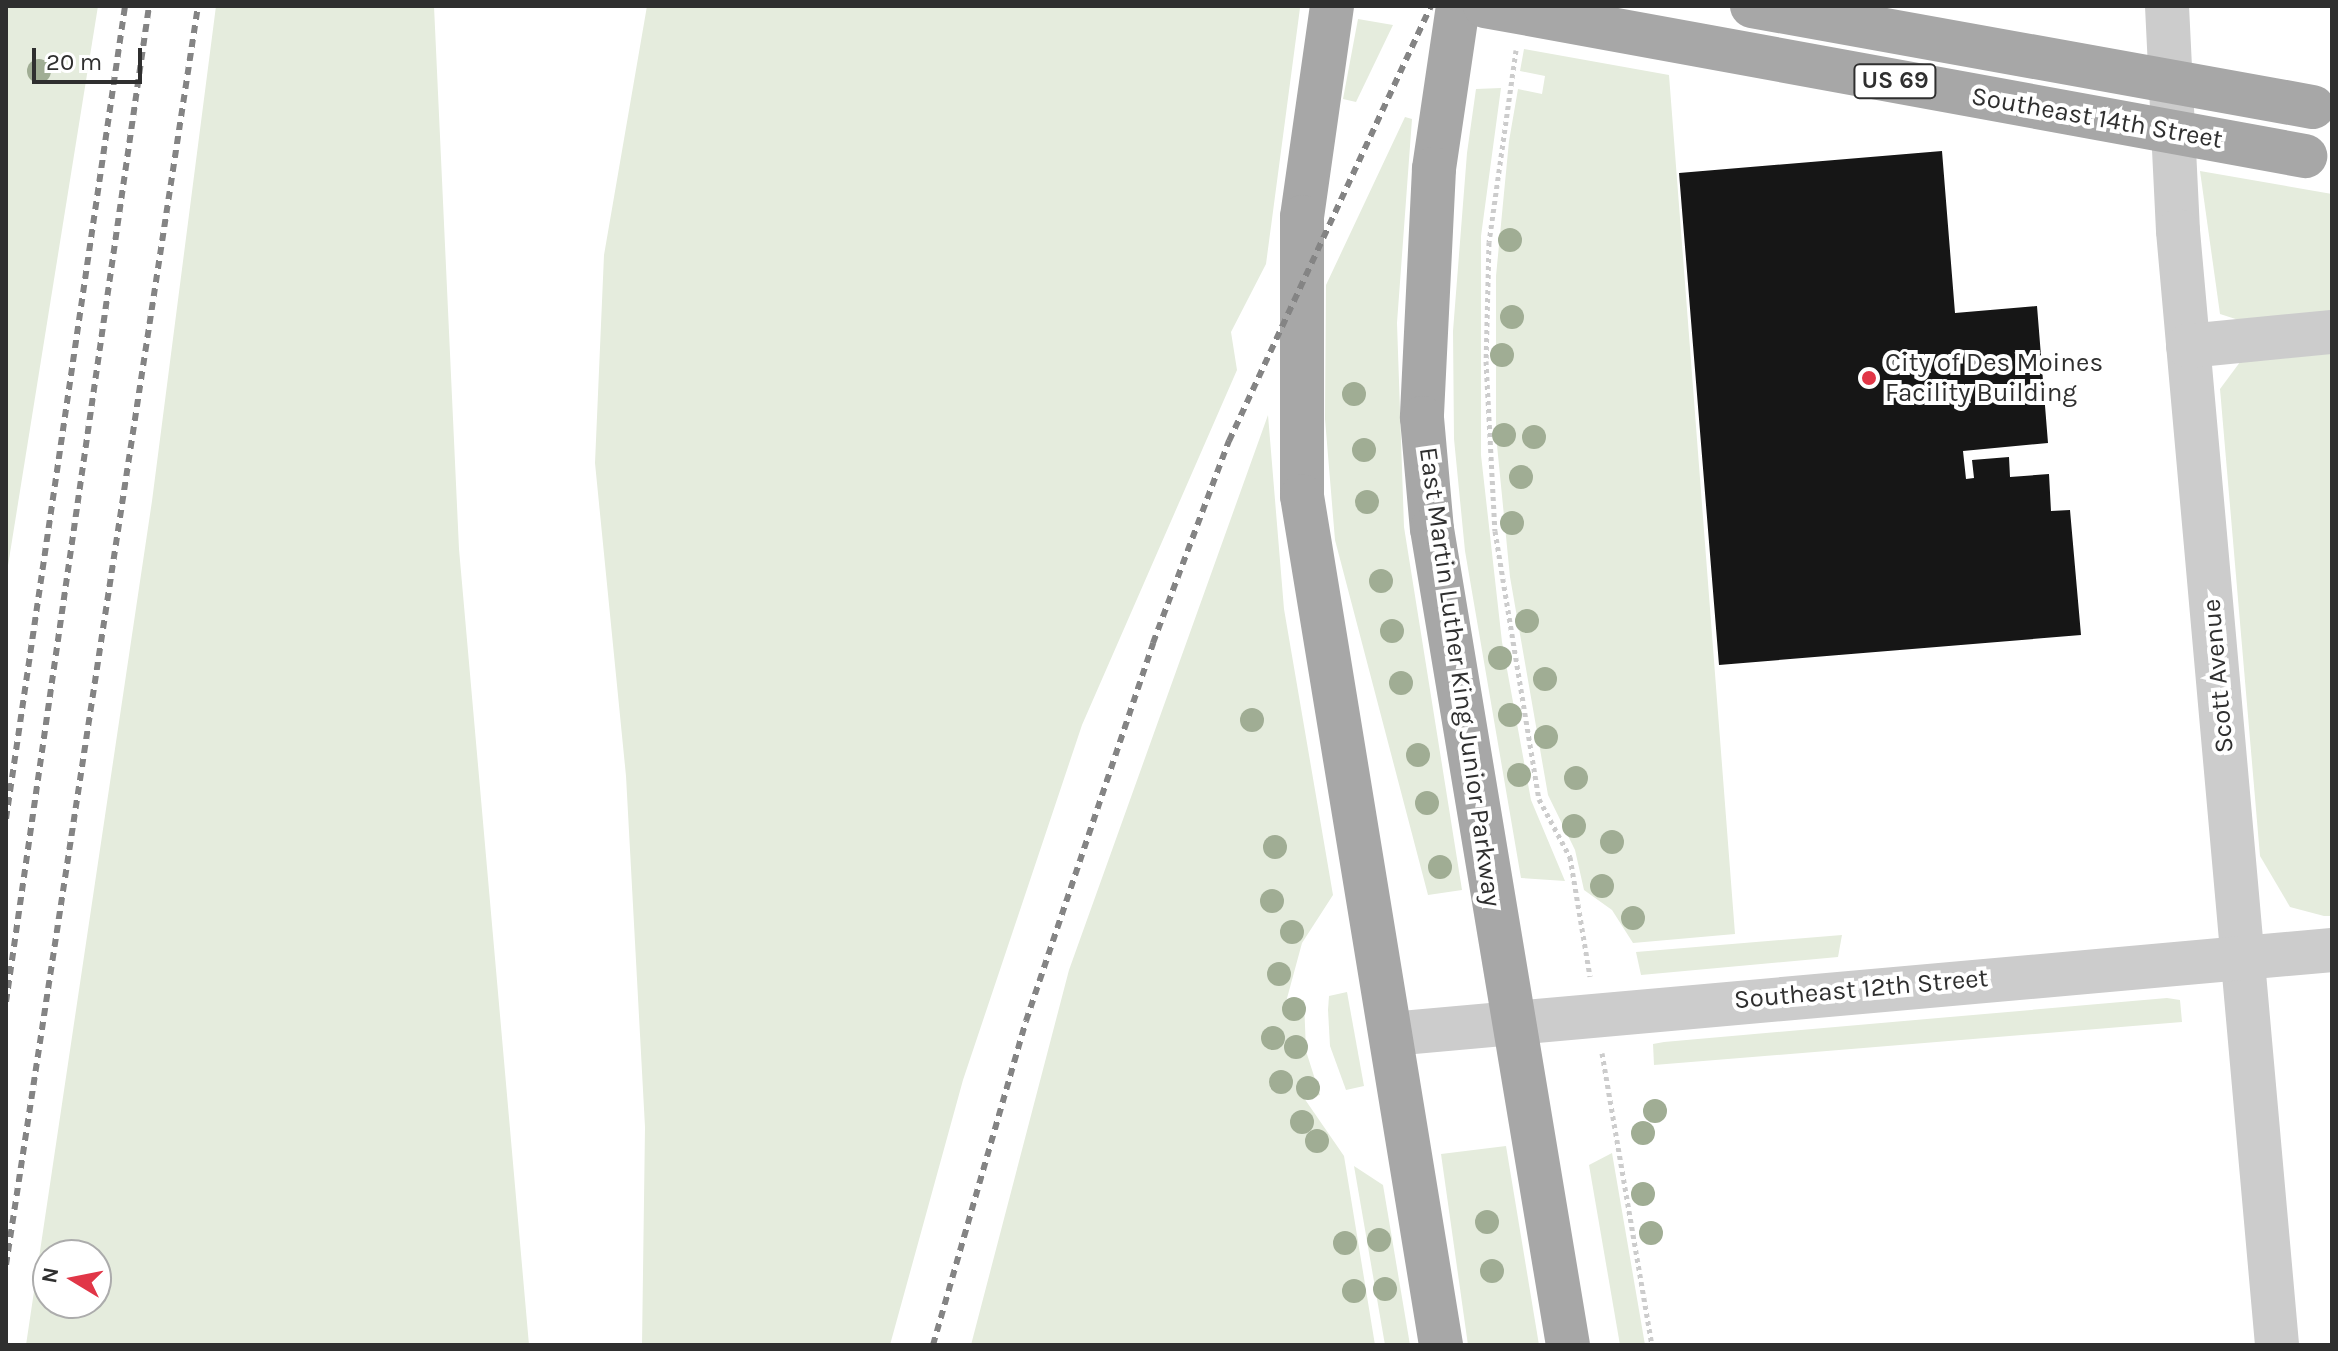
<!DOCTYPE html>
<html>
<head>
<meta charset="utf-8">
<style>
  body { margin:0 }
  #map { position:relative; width:2338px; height:1351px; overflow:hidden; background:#fff; font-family:Karla,sans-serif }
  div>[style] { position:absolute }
  .green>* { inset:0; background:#e5ecdd }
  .building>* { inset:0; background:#161616 }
  .path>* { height:5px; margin-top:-2.5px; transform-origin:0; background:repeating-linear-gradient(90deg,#ccc 0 4px,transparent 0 8px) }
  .minor>* { height:44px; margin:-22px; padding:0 22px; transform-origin:22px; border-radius:22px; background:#ccc }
  .major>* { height:44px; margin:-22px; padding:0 22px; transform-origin:22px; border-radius:22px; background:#a7a7a7 }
  .rail>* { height:6px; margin-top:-3px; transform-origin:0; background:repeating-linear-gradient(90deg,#848484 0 8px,transparent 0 14px) }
  .major-bridge>* { height:44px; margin:-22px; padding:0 22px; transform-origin:22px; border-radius:22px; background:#a7a7a7 }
  .trees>* { width:24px; height:24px; margin:-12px; border-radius:50%; background:#a0ad94 }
  .dots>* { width:22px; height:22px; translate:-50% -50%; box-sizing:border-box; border:4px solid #fff; border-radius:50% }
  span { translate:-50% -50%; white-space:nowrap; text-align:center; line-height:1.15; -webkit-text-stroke:8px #fff; paint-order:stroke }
  .shield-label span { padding:2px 6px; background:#fff; border:2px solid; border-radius:6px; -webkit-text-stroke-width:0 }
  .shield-label { font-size:24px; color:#2f2f2f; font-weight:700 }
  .street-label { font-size:26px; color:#2f2f2f }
  .poi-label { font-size:26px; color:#2f2f2f }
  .left { translate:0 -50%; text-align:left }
  .frame { position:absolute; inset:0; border:8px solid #2f2f2f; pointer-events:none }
  .north { position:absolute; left:32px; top:1239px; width:80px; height:80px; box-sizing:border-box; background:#fff; border:2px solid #acacac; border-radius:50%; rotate:280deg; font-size:22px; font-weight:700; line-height:32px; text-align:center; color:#2f2f2f }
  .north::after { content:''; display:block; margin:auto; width:28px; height:36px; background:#e13647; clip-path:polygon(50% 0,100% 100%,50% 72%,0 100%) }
  .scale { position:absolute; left:32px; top:48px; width:110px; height:36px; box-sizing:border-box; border:4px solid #2f2f2f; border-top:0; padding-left:10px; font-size:24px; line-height:28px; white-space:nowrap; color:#2f2f2f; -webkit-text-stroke:6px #fff; paint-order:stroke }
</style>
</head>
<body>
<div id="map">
  <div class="green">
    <div style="clip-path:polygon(6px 6px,98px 6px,6px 578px)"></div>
    <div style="clip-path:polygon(evenodd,216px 6px,434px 6px,459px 549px,529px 1345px,26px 1345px,152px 501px,216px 6px,48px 1255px,96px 1255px,96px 1303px,48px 1303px,48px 1255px)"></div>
    <div style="clip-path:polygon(647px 6px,1300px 8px,1266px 264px,1231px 332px,1237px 370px,1082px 725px,963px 1080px,890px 1345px,642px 1345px,645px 1127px,626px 776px,595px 463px,604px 255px)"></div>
    <div style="clip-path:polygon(1358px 19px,1393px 25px,1356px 102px,1343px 99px)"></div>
    <div style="clip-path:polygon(1524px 49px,1669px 75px,1735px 934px,1633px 943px,1612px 910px,1584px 890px,1575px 850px,1548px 795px,1510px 577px,1496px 435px,1496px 276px,1509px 141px,1518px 89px,1542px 94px,1545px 76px,1520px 71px)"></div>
    <div style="clip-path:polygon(1501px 88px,1481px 236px,1481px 455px,1502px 642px,1531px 800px,1565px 881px,1521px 878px,1465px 551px,1454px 439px,1453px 331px,1467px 153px,1476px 89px)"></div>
    <div style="clip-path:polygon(1405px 117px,1412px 119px,1397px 323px,1404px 527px,1462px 890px,1428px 895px,1335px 540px,1325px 419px,1326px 285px)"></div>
    <div style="clip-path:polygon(2200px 171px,2332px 194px,2332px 315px,2248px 323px,2220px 314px)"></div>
    <div style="clip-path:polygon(2332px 348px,2332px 916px,2324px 916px,2290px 907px,2260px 856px,2220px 389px,2243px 358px)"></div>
    <div style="clip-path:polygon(1268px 415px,1284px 609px,1333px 895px,1302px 943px,1286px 1002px,1304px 1000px,1306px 1051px,1320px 1095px,1304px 1098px,1344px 1156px,1375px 1345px,971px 1345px,1069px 970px)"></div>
    <div style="clip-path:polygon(1842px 935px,1838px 957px,1641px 975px,1636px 952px)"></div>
    <div style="clip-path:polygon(1347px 992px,1364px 1086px,1346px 1090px,1330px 1046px,1328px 1010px,1329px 996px)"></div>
    <div style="clip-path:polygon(2167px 998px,2180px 1000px,2182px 1022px,1654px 1065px,1653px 1044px,1664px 1042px)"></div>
    <div style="clip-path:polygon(1506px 1146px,1539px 1345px,1468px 1345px,1441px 1154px)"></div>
    <div style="clip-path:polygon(1612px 1153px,1645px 1345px,1620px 1345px,1589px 1165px)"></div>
    <div style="clip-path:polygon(1354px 1166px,1383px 1185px,1410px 1345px,1385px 1345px)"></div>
  </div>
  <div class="building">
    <div style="clip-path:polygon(1942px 151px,1955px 313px,2037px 306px,2048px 443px,1963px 451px,1966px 479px,1974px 478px,1972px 460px,2009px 457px,2010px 477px,2049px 474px,2051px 511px,2070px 510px,2081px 635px,1719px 665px,1679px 173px)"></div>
  </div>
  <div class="path">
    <div style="left:1516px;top:50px;width:194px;rotate:98deg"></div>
    <div style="left:1489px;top:242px;width:119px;rotate:91.4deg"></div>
    <div style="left:1486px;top:361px;width:170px;rotate:87deg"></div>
    <div style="left:1495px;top:531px;width:272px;rotate:80.7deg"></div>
    <div style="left:1539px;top:799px;width:66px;rotate:61.9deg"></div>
    <div style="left:1570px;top:857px;width:121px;rotate:80.5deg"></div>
    <div style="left:1602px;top:1053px;width:296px;rotate:80.3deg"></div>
  </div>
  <div class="minor">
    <div style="left:2167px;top:6px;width:225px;rotate:87.2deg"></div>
    <div style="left:2178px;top:231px;width:1118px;rotate:84.92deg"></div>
    <div style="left:2188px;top:346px;width:145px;rotate:-5.6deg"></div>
    <div style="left:1391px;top:1034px;width:945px;rotate:-5.1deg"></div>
  </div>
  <div class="major">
    <div style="left:1332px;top:6px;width:213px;rotate:98.1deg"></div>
    <div style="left:1302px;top:217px;width:279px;rotate:90deg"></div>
    <div style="left:1302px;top:496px;width:860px;rotate:80.7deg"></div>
    <div style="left:1458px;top:6px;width:165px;rotate:98.4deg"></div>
    <div style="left:1434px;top:169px;width:249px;rotate:92.8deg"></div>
    <div style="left:1422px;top:418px;width:111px;rotate:84.9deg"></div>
    <div style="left:1432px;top:529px;width:827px;rotate:80.54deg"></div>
  </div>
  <div class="rail">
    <div style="left:6px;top:819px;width:822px;rotate:-81.67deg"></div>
    <div style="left:6px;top:1002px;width:1006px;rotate:-81.83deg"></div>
    <div style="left:6px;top:1265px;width:1274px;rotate:-81.33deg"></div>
    <div style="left:933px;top:1345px;width:337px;rotate:-74deg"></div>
    <div style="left:1026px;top:1021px;width:399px;rotate:-71.4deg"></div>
    <div style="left:1153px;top:643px;width:216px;rotate:-69.4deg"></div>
    <div style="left:1229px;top:441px;width:480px;rotate:-65.1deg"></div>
  </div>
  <div class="major-bridge">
    <div style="left:1485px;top:6px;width:834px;rotate:10.37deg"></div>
    <div style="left:1752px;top:6px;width:570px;rotate:10.21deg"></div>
  </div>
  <div class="trees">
    <div style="left:39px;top:71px"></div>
    <div style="left:1510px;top:240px"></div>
    <div style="left:1512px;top:317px"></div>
    <div style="left:1502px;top:355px"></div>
    <div style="left:1354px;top:394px"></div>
    <div style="left:1504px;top:435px"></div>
    <div style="left:1534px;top:437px"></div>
    <div style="left:1364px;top:450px"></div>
    <div style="left:1521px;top:477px"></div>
    <div style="left:1367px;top:502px"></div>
    <div style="left:1512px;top:523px"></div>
    <div style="left:1381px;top:581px"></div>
    <div style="left:1527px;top:621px"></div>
    <div style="left:1392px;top:631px"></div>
    <div style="left:1500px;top:658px"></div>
    <div style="left:1545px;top:679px"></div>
    <div style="left:1401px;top:683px"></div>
    <div style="left:1510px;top:715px"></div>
    <div style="left:1252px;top:720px"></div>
    <div style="left:1546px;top:737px"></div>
    <div style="left:1418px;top:755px"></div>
    <div style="left:1519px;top:775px"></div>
    <div style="left:1576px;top:778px"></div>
    <div style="left:1427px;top:803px"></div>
    <div style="left:1574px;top:826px"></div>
    <div style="left:1612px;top:842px"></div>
    <div style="left:1275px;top:847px"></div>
    <div style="left:1440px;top:867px"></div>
    <div style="left:1602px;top:886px"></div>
    <div style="left:1272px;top:901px"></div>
    <div style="left:1633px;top:918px"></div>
    <div style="left:1292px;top:932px"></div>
    <div style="left:1279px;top:974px"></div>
    <div style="left:1294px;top:1009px"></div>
    <div style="left:1273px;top:1038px"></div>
    <div style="left:1296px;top:1047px"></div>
    <div style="left:1281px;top:1082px"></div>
    <div style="left:1308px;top:1088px"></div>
    <div style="left:1655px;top:1111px"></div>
    <div style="left:1302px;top:1122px"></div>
    <div style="left:1643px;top:1133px"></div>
    <div style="left:1317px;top:1141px"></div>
    <div style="left:1643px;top:1194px"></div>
    <div style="left:1487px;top:1222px"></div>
    <div style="left:1651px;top:1233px"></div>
    <div style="left:1379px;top:1240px"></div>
    <div style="left:1345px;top:1243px"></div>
    <div style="left:1492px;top:1271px"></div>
    <div style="left:1385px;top:1289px"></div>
    <div style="left:1354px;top:1291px"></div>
  </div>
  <div class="dots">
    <div style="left:1869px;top:378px;background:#e13647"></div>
  </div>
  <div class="shield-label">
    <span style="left:1895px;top:81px">US 69</span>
  </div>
  <div class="street-label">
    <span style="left:2097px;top:118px;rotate:10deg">Southeast 14th Street</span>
    <span style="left:2218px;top:676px;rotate:-95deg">Scott Avenue</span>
    <span style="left:1460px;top:677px;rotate:82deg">East Martin Luther King Junior Parkway</span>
    <span style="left:1861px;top:989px;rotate:-5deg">Southeast 12th Street</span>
  </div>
  <div class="poi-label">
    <span class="left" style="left:1885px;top:378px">City of Des Moines<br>Facility Building</span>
  </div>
  <div class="frame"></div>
  <div class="north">N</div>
  <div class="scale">20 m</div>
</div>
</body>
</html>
